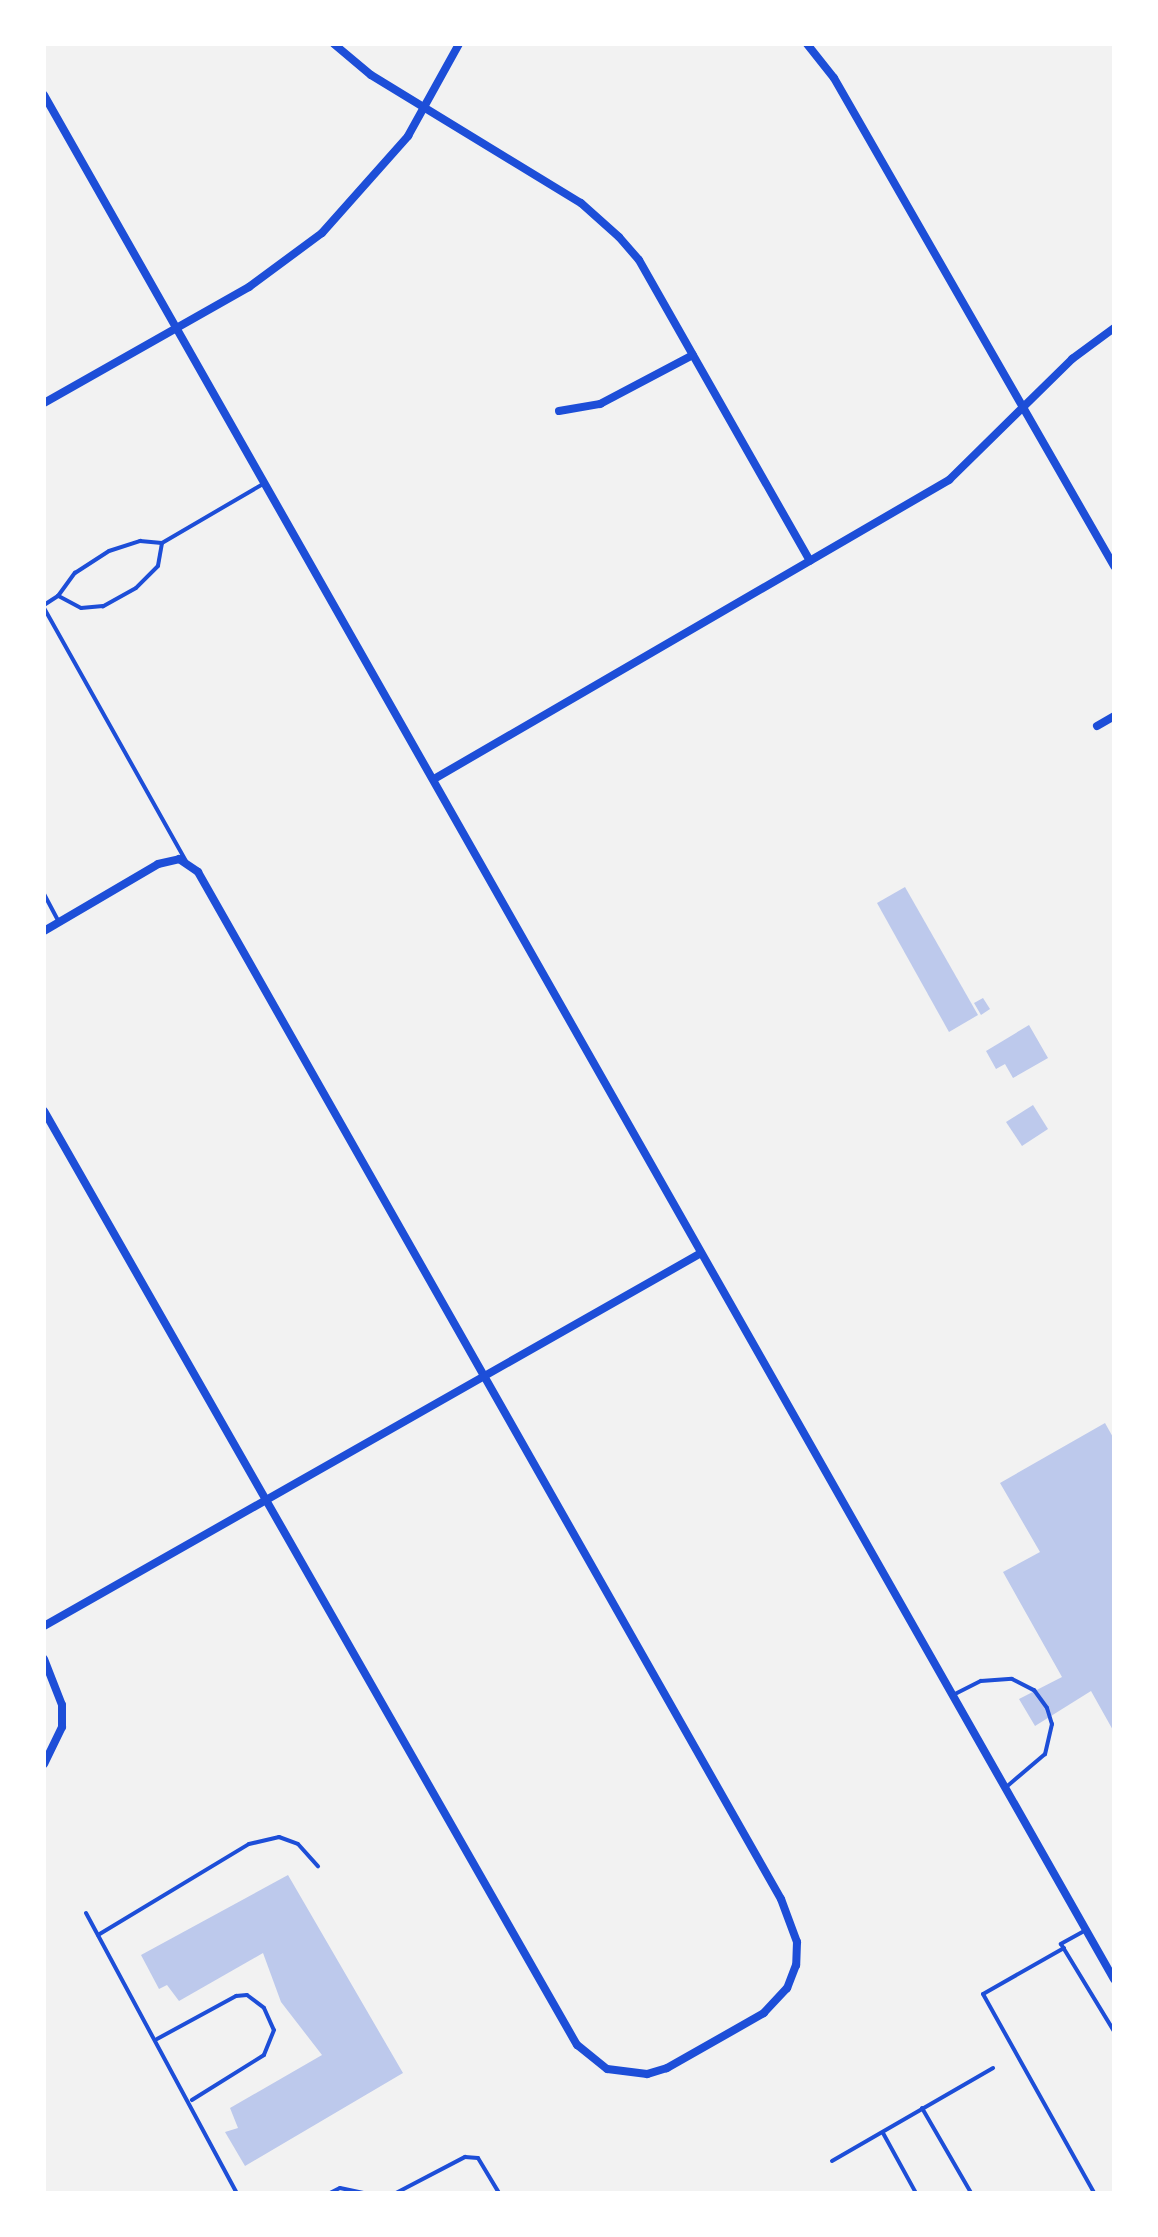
<!DOCTYPE html>
<html>
<head>
<meta charset="utf-8">
<style>
  body { margin:0 }
  #map { position:relative; width:1158px; height:2237px; overflow:hidden; background:#f2f2f2; font-family:Helvetica,sans-serif }
  div>[style] { position:absolute }
  .building>* { inset:0; background:#bdc9ec }
  .service>* { height:4px; margin:-2px; padding:0 2px; transform-origin:2px; border-radius:2px; background:#1d4ed8 }
  .minor>* { height:8px; margin:-4px; padding:0 4px; transform-origin:4px; border-radius:4px; background:#1d4ed8 }
  span { translate:-50% -50%; white-space:nowrap; text-align:center; line-height:1.15; -webkit-text-stroke:6px #fff; paint-order:stroke }
  .frame { position:absolute; inset:0; border:46px solid #fff; pointer-events:none }
</style>
</head>
<body>
<div id="map">
  <div class="building">
    <div style="clip-path:polygon(905px 887px,978px 1015px,949px 1032px,877px 903px)"></div>
    <div style="clip-path:polygon(983px 998px,990px 1009px,981px 1015px,974px 1003px)"></div>
    <div style="clip-path:polygon(1029px 1025px,1048px 1058px,1013px 1078px,1005px 1064px,996px 1069px,986px 1051px)"></div>
    <div style="clip-path:polygon(1033px 1105px,1048px 1129px,1022px 1146px,1006px 1122px)"></div>
    <div style="clip-path:polygon(1105px 1423px,1114px 1439px,1114px 1732px,1091px 1691px,1035px 1726px,1019px 1699px,1062px 1677px,1003px 1572px,1040px 1552px,1000px 1483px)"></div>
    <div style="clip-path:polygon(288px 1875px,403px 2073px,245px 2166px,225px 2132px,238px 2128px,230px 2108px,322px 2055px,281px 2002px,263px 1953px,179px 2001px,167px 1985px,159px 1989px,141px 1955px)"></div>
  </div>
  <div class="service">
    <div style="left:162px;top:543px;width:23px;rotate:100deg"></div>
    <div style="left:158px;top:566px;width:31px;rotate:135deg"></div>
    <div style="left:136px;top:588px;width:38px;rotate:151deg"></div>
    <div style="left:103px;top:606px;width:22px;rotate:175deg"></div>
    <div style="left:81px;top:608px;width:26px;rotate:-152deg"></div>
    <div style="left:58px;top:596px;width:29px;rotate:-54deg"></div>
    <div style="left:75px;top:573px;width:40px;rotate:-32.9deg"></div>
    <div style="left:109px;top:551px;width:33px;rotate:-18deg"></div>
    <div style="left:140px;top:541px;width:22px;rotate:5deg"></div>
    <div style="left:162px;top:543px;width:117px;rotate:-30.3deg"></div>
    <div style="left:44px;top:605px;width:17px;rotate:-33deg"></div>
    <div style="left:44px;top:608px;width:290px;rotate:60.7deg"></div>
    <div style="left:44px;top:894px;width:30px;rotate:62deg"></div>
    <div style="left:953px;top:1695px;width:31px;rotate:-27deg"></div>
    <div style="left:981px;top:1681px;width:31px;rotate:-4deg"></div>
    <div style="left:1012px;top:1679px;width:25px;rotate:27deg"></div>
    <div style="left:1034px;top:1690px;width:22px;rotate:54deg"></div>
    <div style="left:1047px;top:1708px;width:17px;rotate:73deg"></div>
    <div style="left:1052px;top:1724px;width:31px;rotate:103deg"></div>
    <div style="left:1045px;top:1754px;width:52px;rotate:139.6deg"></div>
    <div style="left:86px;top:1913px;width:318px;rotate:61.7deg"></div>
    <div style="left:1086px;top:1930px;width:29px;rotate:151deg"></div>
    <div style="left:1061px;top:1944px;width:102px;rotate:58.7deg"></div>
    <div style="left:98px;top:1935px;width:176px;rotate:-31.1deg"></div>
    <div style="left:249px;top:1844px;width:31px;rotate:-13deg"></div>
    <div style="left:279px;top:1837px;width:20px;rotate:20deg"></div>
    <div style="left:298px;top:1844px;width:30px;rotate:48deg"></div>
    <div style="left:1064px;top:1948px;width:93px;rotate:150.4deg"></div>
    <div style="left:983px;top:1994px;width:228px;rotate:60.8deg"></div>
    <div style="left:157px;top:2039px;width:90px;rotate:-28.6deg"></div>
    <div style="left:236px;top:1996px;width:11px;rotate:-5deg"></div>
    <div style="left:247px;top:1995px;width:21px;rotate:37deg"></div>
    <div style="left:264px;top:2008px;width:24px;rotate:66deg"></div>
    <div style="left:274px;top:2030px;width:27px;rotate:112deg"></div>
    <div style="left:264px;top:2055px;width:85px;rotate:148deg"></div>
    <div style="left:922px;top:2108px;width:98px;rotate:60deg"></div>
    <div style="left:883px;top:2133px;width:68px;rotate:61.2deg"></div>
    <div style="left:832px;top:2161px;width:186px;rotate:-30deg"></div>
    <div style="left:330px;top:2193px;width:11px;rotate:-27deg"></div>
    <div style="left:340px;top:2188px;width:24px;rotate:12deg"></div>
    <div style="left:396px;top:2193px;width:78px;rotate:-27.6deg"></div>
    <div style="left:465px;top:2157px;width:13px;rotate:4deg"></div>
    <div style="left:478px;top:2158px;width:41px;rotate:59deg"></div>
  </div>
  <div class="minor">
    <div style="left:334px;top:44px;width:48px;rotate:40deg"></div>
    <div style="left:371px;top:75px;width:246px;rotate:31.4deg"></div>
    <div style="left:581px;top:203px;width:51px;rotate:41.8deg"></div>
    <div style="left:619px;top:237px;width:30px;rotate:49deg"></div>
    <div style="left:639px;top:260px;width:346px;rotate:60.4deg"></div>
    <div style="left:807px;top:44px;width:43px;rotate:51.5deg"></div>
    <div style="left:834px;top:78px;width:563px;rotate:60.15deg"></div>
    <div style="left:44px;top:95px;width:2167px;rotate:60.41deg"></div>
    <div style="left:44px;top:403px;width:236px;rotate:-29.5deg"></div>
    <div style="left:249px;top:287px;width:91px;rotate:-36.5deg"></div>
    <div style="left:322px;top:233px;width:130px;rotate:-48.4deg"></div>
    <div style="left:408px;top:136px;width:105px;rotate:-61deg"></div>
    <div style="left:559px;top:411px;width:42px;rotate:-9.7deg"></div>
    <div style="left:600px;top:404px;width:105px;rotate:-27.8deg"></div>
    <div style="left:1097px;top:726px;width:20px;rotate:-30deg"></div>
    <div style="left:434px;top:779px;width:596px;rotate:-30.14deg"></div>
    <div style="left:949px;top:480px;width:173px;rotate:-44.5deg"></div>
    <div style="left:1072px;top:359px;width:52px;rotate:-36.4deg"></div>
    <div style="left:44px;top:931px;width:132px;rotate:-30.4deg"></div>
    <div style="left:158px;top:864px;width:22px;rotate:-13deg"></div>
    <div style="left:179px;top:859px;width:23px;rotate:34deg"></div>
    <div style="left:198px;top:872px;width:1181px;rotate:60.42deg"></div>
    <div style="left:781px;top:1899px;width:46px;rotate:69.6deg"></div>
    <div style="left:797px;top:1942px;width:23px;rotate:92deg"></div>
    <div style="left:796px;top:1965px;width:25px;rotate:111deg"></div>
    <div style="left:787px;top:1988px;width:34px;rotate:133deg"></div>
    <div style="left:764px;top:2013px;width:112px;rotate:150.4deg"></div>
    <div style="left:667px;top:2068px;width:21px;rotate:163deg"></div>
    <div style="left:647px;top:2074px;width:40px;rotate:-172.9deg"></div>
    <div style="left:607px;top:2069px;width:38px;rotate:-141deg"></div>
    <div style="left:577px;top:2045px;width:1075px;rotate:-119.71deg"></div>
    <div style="left:44px;top:1626px;width:755px;rotate:-29.58deg"></div>
    <div style="left:44px;top:1659px;width:49px;rotate:68.6deg"></div>
    <div style="left:62px;top:1705px;width:22px;rotate:90deg"></div>
    <div style="left:62px;top:1727px;width:41px;rotate:115.9deg"></div>
  </div>
  <div class="frame"></div>
</div>
</body>
</html>
